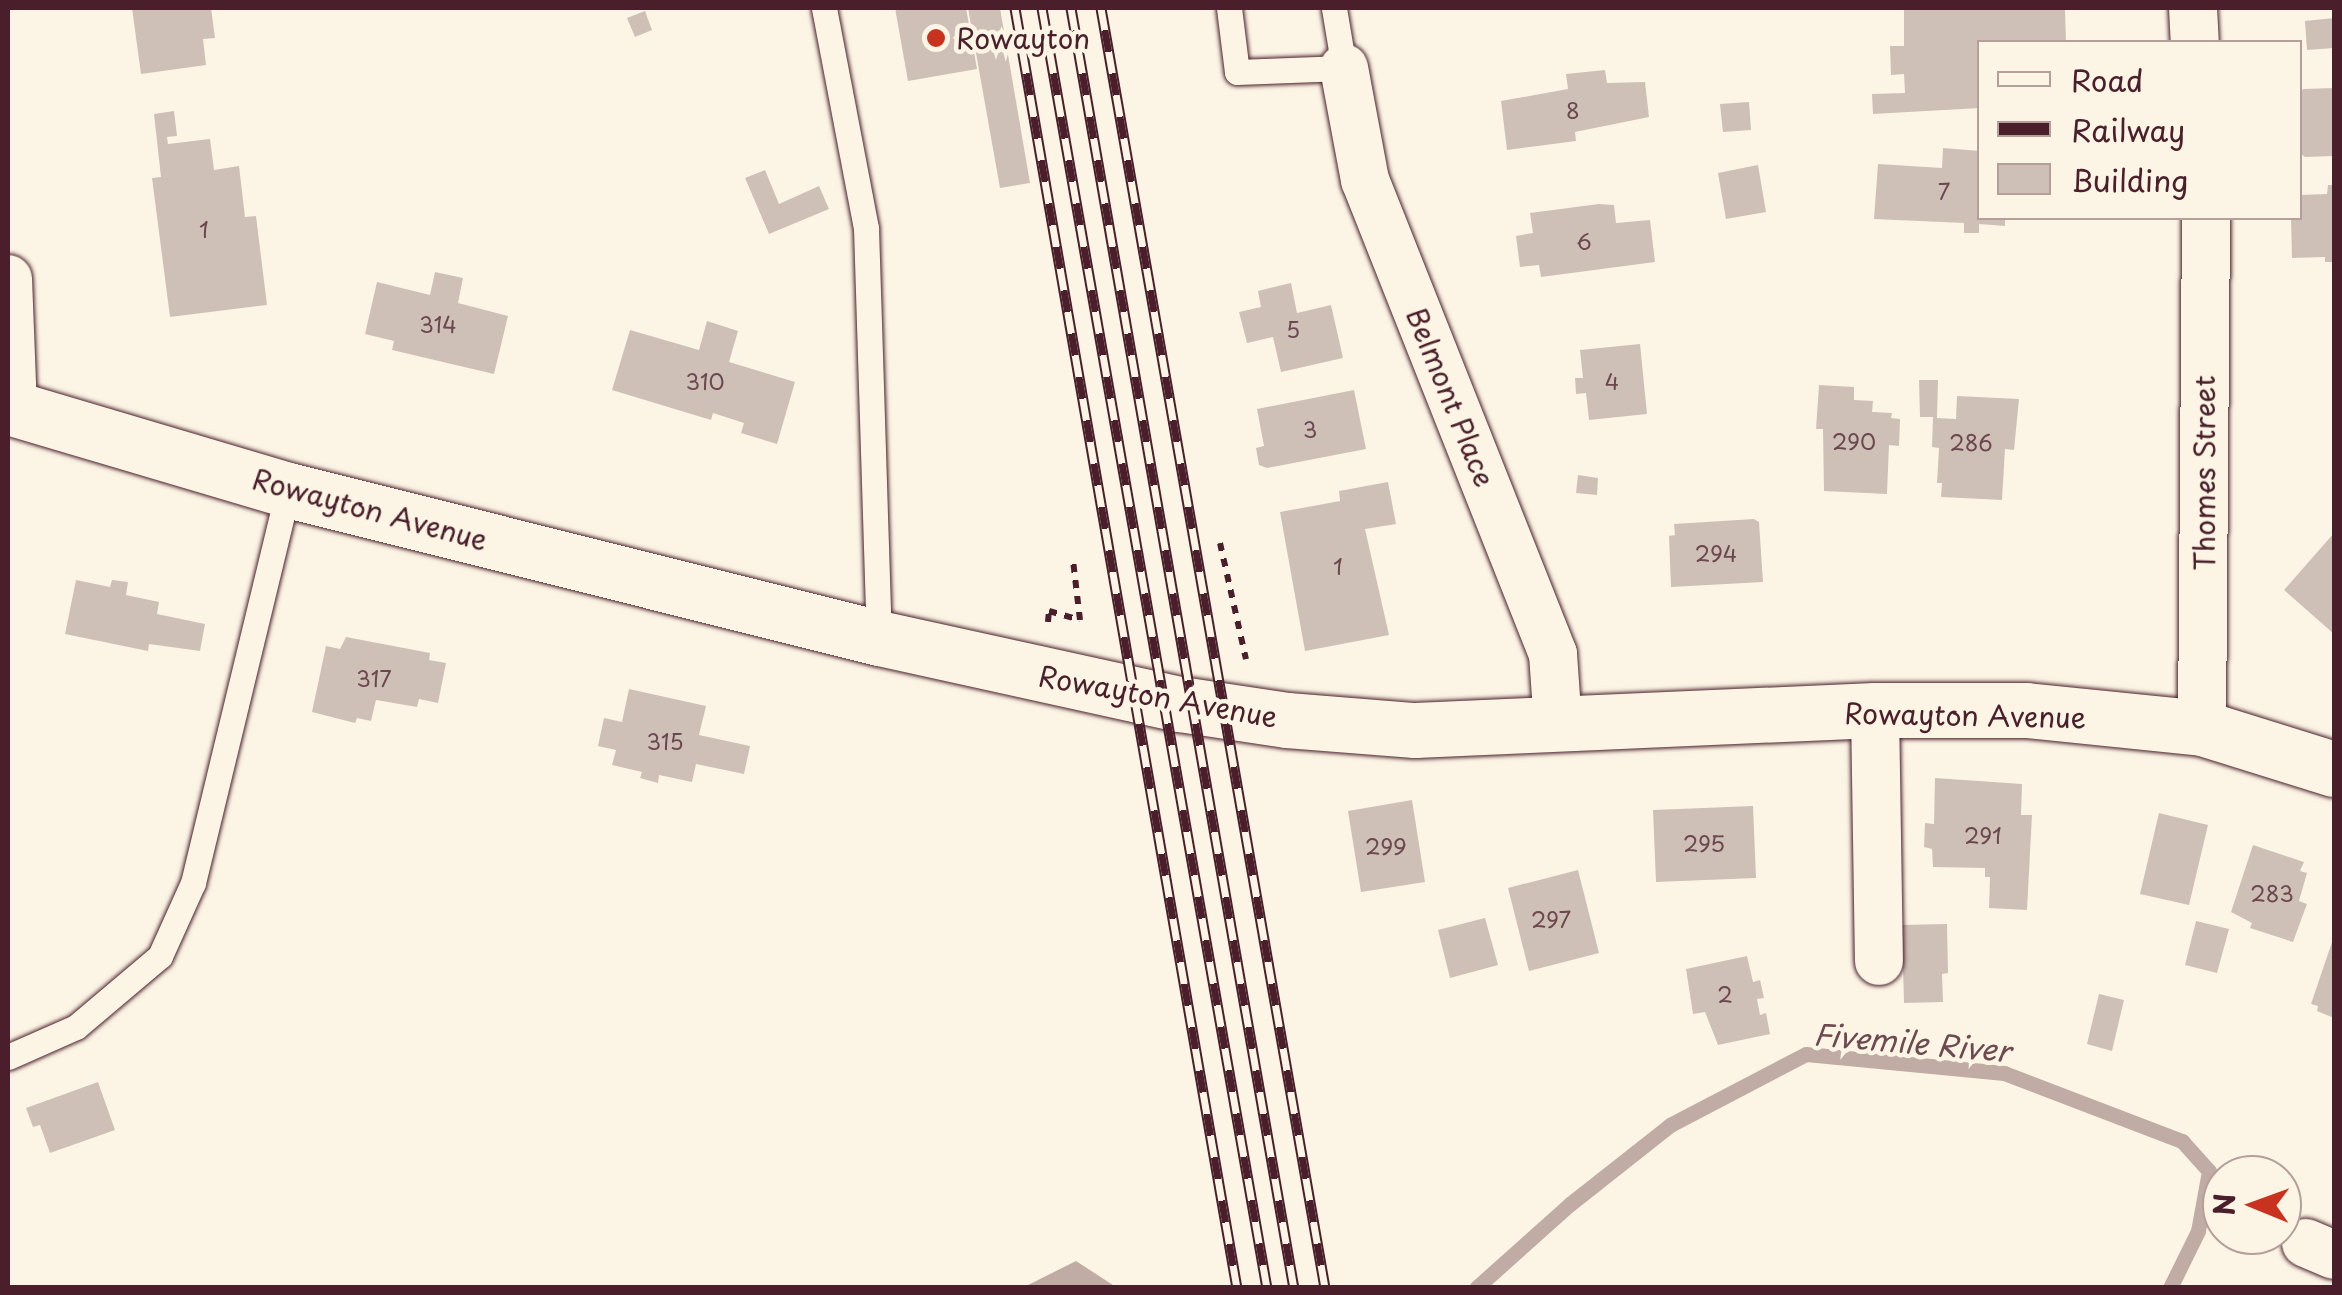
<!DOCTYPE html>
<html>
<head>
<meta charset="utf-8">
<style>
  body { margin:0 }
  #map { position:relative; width:2342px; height:1295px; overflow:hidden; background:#fcf5e5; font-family:"Playpen Sans",sans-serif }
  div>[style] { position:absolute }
  .water>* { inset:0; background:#c0aca5 }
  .stream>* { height:15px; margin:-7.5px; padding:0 7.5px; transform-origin:7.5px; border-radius:7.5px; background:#c0aca5 }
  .building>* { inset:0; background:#cfc0b7 }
  .path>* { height:6px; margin-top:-3px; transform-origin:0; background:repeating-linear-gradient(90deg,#4a1f2b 0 8px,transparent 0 16px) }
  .roads { filter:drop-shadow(0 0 2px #4a1f2b) drop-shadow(0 0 2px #4a1f2b) }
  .lane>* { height:25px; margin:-12.5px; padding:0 12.5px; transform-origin:12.5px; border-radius:12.5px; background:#fcf5e5 }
  .street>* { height:48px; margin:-24px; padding:0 24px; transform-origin:24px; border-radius:24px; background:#fcf5e5 }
  .secondary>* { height:55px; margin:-27.5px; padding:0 27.5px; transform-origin:27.5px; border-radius:27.5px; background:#fcf5e5 }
  .rail>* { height:11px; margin-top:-5.5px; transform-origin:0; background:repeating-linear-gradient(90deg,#fcf5e5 0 22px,#4a1f2b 0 44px); box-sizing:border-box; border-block:2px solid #4a1f2b }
  .dots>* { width:28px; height:28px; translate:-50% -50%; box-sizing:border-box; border:5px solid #fcf5e5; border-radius:50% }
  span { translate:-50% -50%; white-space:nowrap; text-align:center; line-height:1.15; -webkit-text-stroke:9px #fcf5e5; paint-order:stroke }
  .number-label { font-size:22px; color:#6b474e }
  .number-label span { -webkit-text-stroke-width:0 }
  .poi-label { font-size:28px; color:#4a1f2b }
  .left { translate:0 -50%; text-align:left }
  .street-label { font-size:28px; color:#4a1f2b }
  .water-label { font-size:30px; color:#6d4950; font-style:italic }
  .frame { position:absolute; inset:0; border:10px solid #4a1f2b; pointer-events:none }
  .legend { position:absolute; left:1977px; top:40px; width:325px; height:180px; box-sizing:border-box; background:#fcf5e5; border:2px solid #b59f9b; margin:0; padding:12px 18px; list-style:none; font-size:30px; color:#4a1f2b }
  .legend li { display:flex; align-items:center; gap:20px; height:50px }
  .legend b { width:50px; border:2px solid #b59f9b }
  .north { position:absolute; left:2202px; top:1155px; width:100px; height:100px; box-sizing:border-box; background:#fcf5e5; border:2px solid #b59f9b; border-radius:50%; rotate:271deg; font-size:28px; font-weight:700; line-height:40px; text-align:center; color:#4a1f2b }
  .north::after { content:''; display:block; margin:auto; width:35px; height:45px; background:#c8321e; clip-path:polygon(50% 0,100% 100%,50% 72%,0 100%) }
</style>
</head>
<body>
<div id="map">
  <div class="water">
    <div style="clip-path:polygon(1076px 1261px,1116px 1287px,1024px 1287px)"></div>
  </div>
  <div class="stream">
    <div style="left:1476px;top:1288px;width:126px;rotate:-41.8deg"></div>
    <div style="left:1570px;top:1204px;width:127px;rotate:-38.3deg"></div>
    <div style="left:1670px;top:1125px;width:153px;rotate:-27.6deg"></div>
    <div style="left:1806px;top:1054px;width:199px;rotate:5.5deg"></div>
    <div style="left:2004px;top:1073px;width:191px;rotate:20.9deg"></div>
    <div style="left:2182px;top:1141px;width:40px;rotate:48deg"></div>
    <div style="left:2209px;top:1171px;width:61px;rotate:100.4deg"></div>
    <div style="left:2198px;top:1231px;width:64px;rotate:116.2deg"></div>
  </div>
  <div class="building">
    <div style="clip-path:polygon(132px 8px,211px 8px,215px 38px,203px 39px,206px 65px,141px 74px)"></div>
    <div style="clip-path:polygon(895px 8px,966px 8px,977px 69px,908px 81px)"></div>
    <div style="clip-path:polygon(968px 8px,1000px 8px,1030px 183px,1000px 188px)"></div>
    <div style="clip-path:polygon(2065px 9px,2066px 42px,1980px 42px,1980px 108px,1873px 114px,1872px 94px,1905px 93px,1904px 74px,1891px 75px,1890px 46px,1904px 46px,1904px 10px)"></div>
    <div style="clip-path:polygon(645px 11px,652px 30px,635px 37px,627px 18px)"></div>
    <div style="clip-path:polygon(2334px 18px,2334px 48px,2307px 50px,2305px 21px)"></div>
    <div style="clip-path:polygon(1605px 70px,1607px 83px,1645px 82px,1649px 117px,1575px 132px,1576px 141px,1507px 150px,1501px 101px,1568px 89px,1566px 74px)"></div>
    <div style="clip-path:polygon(2334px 88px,2334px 156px,2305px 157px,2300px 153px,2300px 94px,2303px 89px)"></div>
    <div style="clip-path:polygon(1749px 102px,1751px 130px,1723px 132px,1720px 104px)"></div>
    <div style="clip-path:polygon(174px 111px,177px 136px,167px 137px,168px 144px,210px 139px,214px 170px,239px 166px,245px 217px,256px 216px,267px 305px,170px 317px,152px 178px,161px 177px,154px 114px)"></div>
    <div style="clip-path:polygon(1943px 148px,1980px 151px,1980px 218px,2005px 218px,2005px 226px,1979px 224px,1979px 233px,1964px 233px,1964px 223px,1874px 219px,1878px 164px,1942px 168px)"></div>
    <div style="clip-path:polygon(1758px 165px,1766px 212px,1726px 219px,1718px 173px)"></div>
    <div style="clip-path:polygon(765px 170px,779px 204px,819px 186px,829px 209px,769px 234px,745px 178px)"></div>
    <div style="clip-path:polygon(2328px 185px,2334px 185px,2334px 262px,2325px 262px,2325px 257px,2292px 258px,2291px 218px,2300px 218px,2300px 195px,2327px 194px)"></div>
    <div style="clip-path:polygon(1599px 204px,1614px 205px,1616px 223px,1650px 220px,1655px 262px,1541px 277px,1539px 265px,1520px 267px,1516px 236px,1533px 233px,1530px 213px)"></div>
    <div style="clip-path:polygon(435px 272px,463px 278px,458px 303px,508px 316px,494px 374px,392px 350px,394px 341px,365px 334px,377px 282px,430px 295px)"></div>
    <div style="clip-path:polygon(1291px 283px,1297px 313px,1331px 305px,1343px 358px,1281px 372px,1273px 337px,1247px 343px,1239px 312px,1261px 307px,1258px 291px)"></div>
    <div style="clip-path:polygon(707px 321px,738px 331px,729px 362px,795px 382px,777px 444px,741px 433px,744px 423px,713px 413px,711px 420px,612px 390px,630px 330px,699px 350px)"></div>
    <div style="clip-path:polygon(1640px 344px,1647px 414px,1589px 420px,1586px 393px,1576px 394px,1575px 378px,1583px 378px,1580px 350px)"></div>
    <div style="clip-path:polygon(1919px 380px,1938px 380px,1937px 418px,1956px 419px,1957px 396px,2019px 399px,2014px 450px,2005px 449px,2002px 500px,1941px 497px,1942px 483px,1937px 483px,1939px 448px,1932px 447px,1933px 417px,1920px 417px)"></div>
    <div style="clip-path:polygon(1819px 385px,1854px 387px,1854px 400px,1873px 401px,1872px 412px,1892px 413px,1891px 418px,1900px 419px,1899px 446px,1889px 445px,1887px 494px,1824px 491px,1823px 429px,1816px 429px)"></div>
    <div style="clip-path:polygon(1354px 390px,1366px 449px,1267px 468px,1259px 465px,1256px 448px,1264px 446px,1257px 409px)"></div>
    <div style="clip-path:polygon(1578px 475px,1598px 478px,1597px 495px,1576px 493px)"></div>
    <div style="clip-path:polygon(1388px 482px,1396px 524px,1365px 529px,1389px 635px,1305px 651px,1280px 512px,1340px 501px,1339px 491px)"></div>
    <div style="clip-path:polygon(1754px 519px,1759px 522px,1763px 582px,1671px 587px,1669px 536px,1675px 535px,1674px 524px)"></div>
    <div style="clip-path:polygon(2334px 533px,2334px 634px,2284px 590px)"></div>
    <div style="clip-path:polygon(76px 580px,110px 587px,112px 580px,128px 582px,126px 595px,159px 602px,157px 614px,205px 624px,200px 651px,149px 644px,148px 651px,65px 634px)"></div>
    <div style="clip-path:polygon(346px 637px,430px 653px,429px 660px,446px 663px,438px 703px,419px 699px,417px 707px,376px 700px,371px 721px,357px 718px,355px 723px,312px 712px,326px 646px,340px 649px)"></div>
    <div style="clip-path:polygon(629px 689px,706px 706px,699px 735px,750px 746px,744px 774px,696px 764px,692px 782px,659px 775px,658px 783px,640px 778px,642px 772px,612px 765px,616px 750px,598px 746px,604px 718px,622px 722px)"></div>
    <div style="clip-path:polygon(1935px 778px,2022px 784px,2021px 815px,2032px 815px,2027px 910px,1989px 908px,1990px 877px,1985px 877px,1985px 868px,1933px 867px,1932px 849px,1924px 847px,1925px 823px,1934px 824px)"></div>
    <div style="clip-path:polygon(1412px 800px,1425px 882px,1361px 892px,1348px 811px)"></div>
    <div style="clip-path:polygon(1753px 806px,1756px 878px,1656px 882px,1653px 810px)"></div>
    <div style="clip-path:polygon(2159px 813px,2208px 825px,2189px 905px,2140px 894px)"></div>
    <div style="clip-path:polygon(2253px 845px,2304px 862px,2300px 871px,2307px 873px,2299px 901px,2307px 904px,2293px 942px,2250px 928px,2252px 923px,2231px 912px)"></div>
    <div style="clip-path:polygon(1578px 870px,1599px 953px,1529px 971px,1508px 888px)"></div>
    <div style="clip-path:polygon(1485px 918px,1498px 965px,1450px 978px,1438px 930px)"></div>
    <div style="clip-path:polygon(2196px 921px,2229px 929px,2217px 973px,2185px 965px)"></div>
    <div style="clip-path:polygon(1947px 924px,1948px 973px,1942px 974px,1943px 1002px,1904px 1003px,1902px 925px)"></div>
    <div style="clip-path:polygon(2334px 936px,2334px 1018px,2317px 1011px,2318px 1006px,2311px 1004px)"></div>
    <div style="clip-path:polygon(1747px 956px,1753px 982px,1760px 980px,1764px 998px,1757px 999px,1760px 1015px,1766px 1013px,1770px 1034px,1718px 1045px,1705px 1012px,1693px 1014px,1686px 969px)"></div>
    <div style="clip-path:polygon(2099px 994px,2124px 1000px,2112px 1051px,2087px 1044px)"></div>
    <div style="clip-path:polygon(98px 1082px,115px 1130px,50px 1153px,40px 1125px,33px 1127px,26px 1108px)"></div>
  </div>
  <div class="path">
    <div style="left:1220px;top:543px;width:119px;rotate:77.4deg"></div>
    <div style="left:1048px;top:622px;width:11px;rotate:-85deg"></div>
    <div style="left:1049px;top:611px;width:32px;rotate:16deg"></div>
    <div style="left:1080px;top:620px;width:60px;rotate:-96.7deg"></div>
  </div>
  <div class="roads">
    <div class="lane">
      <div style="left:824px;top:8px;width:224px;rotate:79.2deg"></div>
      <div style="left:866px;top:228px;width:410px;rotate:88.2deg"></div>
      <div style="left:1229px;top:8px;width:64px;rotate:82.9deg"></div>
      <div style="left:1237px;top:72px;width:107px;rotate:-2.1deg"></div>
      <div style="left:1344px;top:68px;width:61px;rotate:-99.5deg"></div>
      <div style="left:8px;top:1057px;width:74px;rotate:-23.8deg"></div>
      <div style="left:76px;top:1027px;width:110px;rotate:-40.2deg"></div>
      <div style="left:160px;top:956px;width:80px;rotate:-65.7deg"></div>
      <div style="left:193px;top:883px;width:404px;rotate:-76.4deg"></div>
    </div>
    <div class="street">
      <div style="left:2193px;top:8px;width:34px;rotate:87deg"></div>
      <div style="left:1344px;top:68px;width:114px;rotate:79.4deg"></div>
      <div style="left:1365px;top:180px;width:510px;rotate:68.37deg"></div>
      <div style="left:1553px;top:654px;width:71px;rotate:86deg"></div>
      <div style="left:8px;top:279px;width:129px;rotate:87.8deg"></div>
      <div style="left:1875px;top:710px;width:251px;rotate:89.1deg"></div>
      <div style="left:2202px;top:728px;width:510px;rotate:-89.55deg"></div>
      <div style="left:2306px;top:1243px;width:30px;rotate:23deg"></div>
    </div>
    <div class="secondary">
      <div style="left:8px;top:407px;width:292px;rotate:16.5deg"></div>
      <div style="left:288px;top:490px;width:609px;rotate:14.06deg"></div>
      <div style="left:879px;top:638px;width:308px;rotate:12.4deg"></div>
      <div style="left:1180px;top:704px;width:108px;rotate:8.5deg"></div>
      <div style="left:1287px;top:720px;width:128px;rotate:4.5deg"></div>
      <div style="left:1415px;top:730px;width:460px;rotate:-2.5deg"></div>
      <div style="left:1875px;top:710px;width:151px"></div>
      <div style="left:2026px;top:710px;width:177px;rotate:5.8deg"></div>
      <div style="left:2202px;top:728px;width:138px;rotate:17.3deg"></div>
    </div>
  </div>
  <div class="rail">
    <div style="left:1015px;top:8px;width:1299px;rotate:80.16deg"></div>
    <div style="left:1042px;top:8px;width:1300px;rotate:80.03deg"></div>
    <div style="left:1071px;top:8px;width:1299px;rotate:80.12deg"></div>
    <div style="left:1101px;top:8px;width:1299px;rotate:80.07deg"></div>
  </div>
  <div class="dots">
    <div style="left:936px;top:38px;background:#c8321e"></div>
  </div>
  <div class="number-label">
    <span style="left:1573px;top:110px">8</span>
    <span style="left:1944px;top:191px">7</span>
    <span style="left:204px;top:229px">1</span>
    <span style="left:1584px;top:241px">6</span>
    <span style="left:438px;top:324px">314</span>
    <span style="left:1293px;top:329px">5</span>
    <span style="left:705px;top:381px">310</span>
    <span style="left:1612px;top:381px">4</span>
    <span style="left:1310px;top:429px">3</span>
    <span style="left:1854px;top:441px">290</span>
    <span style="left:1971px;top:442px">286</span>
    <span style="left:1716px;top:553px">294</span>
    <span style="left:1338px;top:566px">1</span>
    <span style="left:374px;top:678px">317</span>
    <span style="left:665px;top:741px">315</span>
    <span style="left:1983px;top:835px">291</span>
    <span style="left:1704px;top:843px">295</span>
    <span style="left:1386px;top:846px">299</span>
    <span style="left:2272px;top:893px">283</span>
    <span style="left:1551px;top:919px">297</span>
    <span style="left:1725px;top:994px">2</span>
  </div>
  <div class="poi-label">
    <span class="left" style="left:956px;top:38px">Rowayton</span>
  </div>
  <div class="street-label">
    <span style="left:1451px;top:397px;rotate:68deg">Belmont Place</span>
    <span style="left:2204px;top:473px;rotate:-90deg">Thomes Street</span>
    <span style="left:370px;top:509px;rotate:15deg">Rowayton Avenue</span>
    <span style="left:1158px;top:696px;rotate:10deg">Rowayton Avenue</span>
    <span style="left:1965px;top:715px;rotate:1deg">Rowayton Avenue</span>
  </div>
  <div class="water-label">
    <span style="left:1912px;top:1042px;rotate:5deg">Fivemile River</span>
  </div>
  <div class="frame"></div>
  <ul class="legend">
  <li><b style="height:12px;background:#fcf5e5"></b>Road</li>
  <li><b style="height:12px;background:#4a1f2b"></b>Railway</li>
  <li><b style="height:28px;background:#cfc0b7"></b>Building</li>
  </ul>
  <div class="north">N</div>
</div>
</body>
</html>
